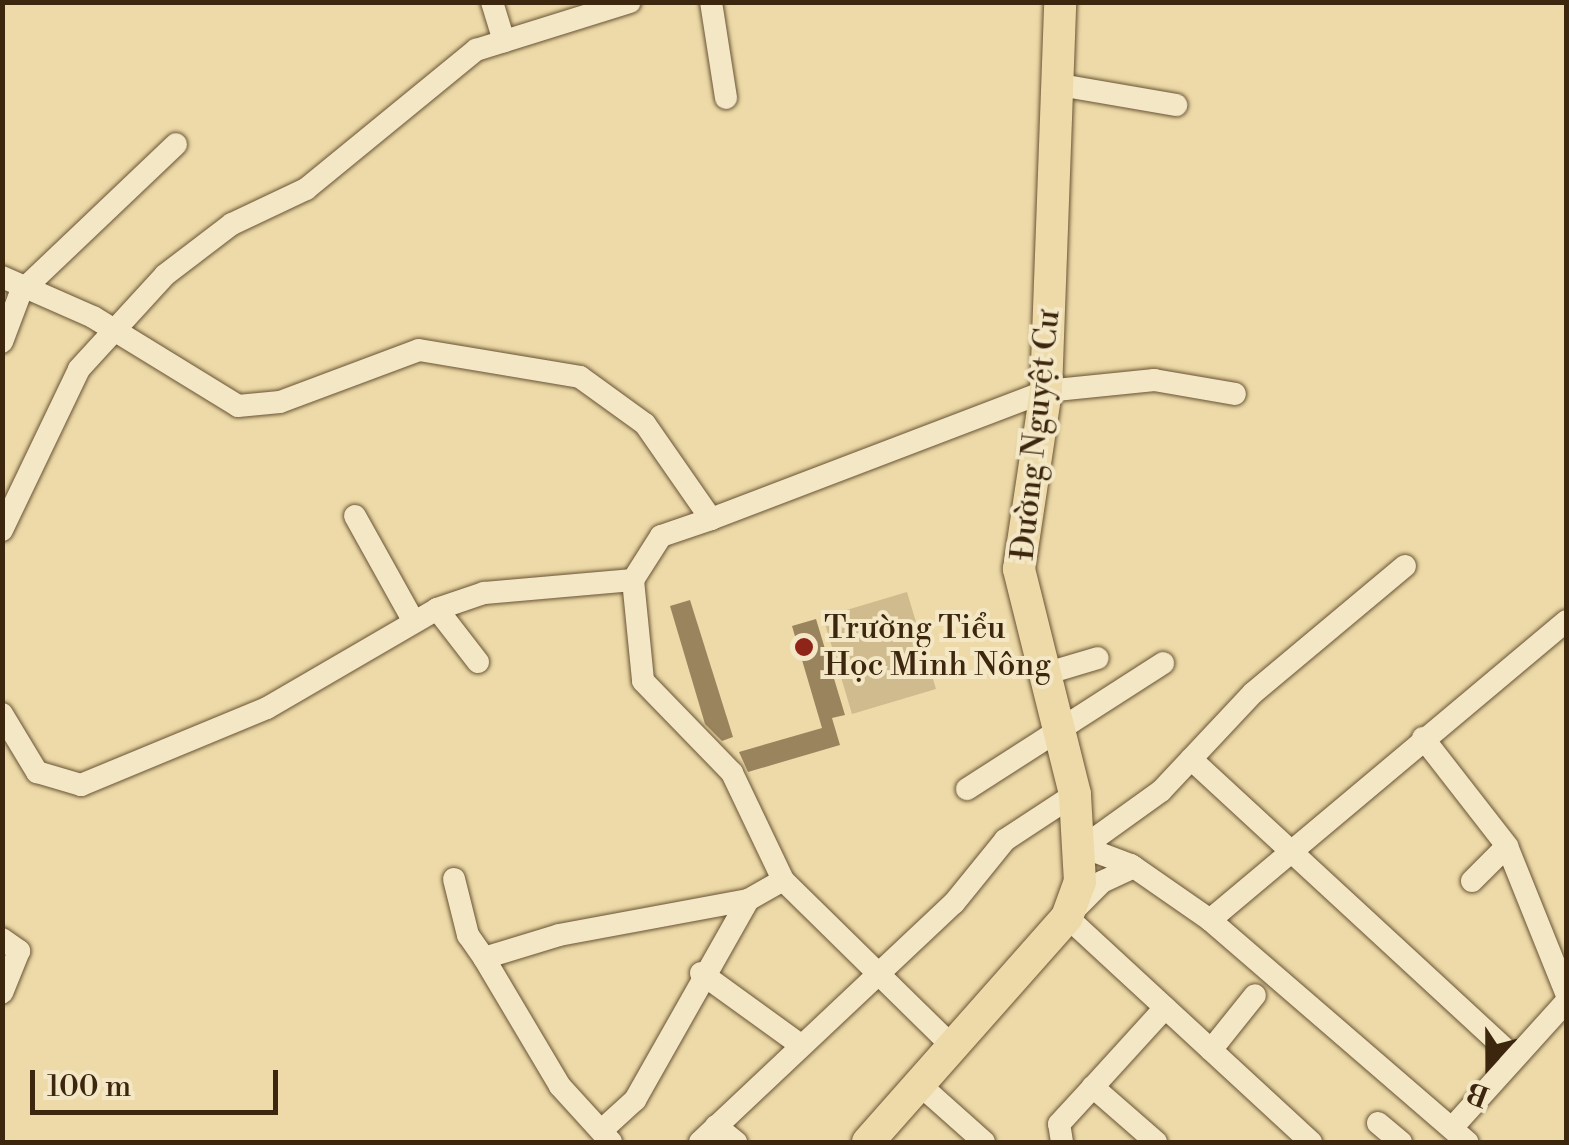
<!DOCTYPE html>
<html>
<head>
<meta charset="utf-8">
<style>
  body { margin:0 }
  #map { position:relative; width:1569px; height:1145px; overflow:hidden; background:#eddaa8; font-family:"Libre Bodoni",serif }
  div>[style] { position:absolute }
  .green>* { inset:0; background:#cfbb8e }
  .building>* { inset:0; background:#99845e }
  .roads { filter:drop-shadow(0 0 2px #695334) drop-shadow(0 0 2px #695334) }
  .minor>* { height:22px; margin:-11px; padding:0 11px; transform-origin:11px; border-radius:11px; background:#f3e7c6 }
  .highway>* { height:32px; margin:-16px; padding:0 16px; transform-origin:16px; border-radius:16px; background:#eddaa8 }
  .dots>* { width:28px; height:28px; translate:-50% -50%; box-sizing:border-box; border:5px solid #f3e7c6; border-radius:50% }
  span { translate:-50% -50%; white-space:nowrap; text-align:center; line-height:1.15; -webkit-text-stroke:8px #f3e7c6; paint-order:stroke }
  .street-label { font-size:32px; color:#3d260e }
  .poi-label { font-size:32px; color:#3d260e }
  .left { translate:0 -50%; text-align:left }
  .frame { position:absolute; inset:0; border:5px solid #3d260e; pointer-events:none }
  .north { position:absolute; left:1439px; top:1015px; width:100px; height:100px; -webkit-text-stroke:8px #f3e7c6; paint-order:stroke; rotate:201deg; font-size:28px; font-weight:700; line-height:40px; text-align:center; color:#3d260e }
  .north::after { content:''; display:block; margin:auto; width:35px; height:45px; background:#3d260e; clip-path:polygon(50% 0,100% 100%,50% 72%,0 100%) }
  .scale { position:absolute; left:30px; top:1070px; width:248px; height:45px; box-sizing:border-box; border:5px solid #3d260e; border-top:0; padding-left:12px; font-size:30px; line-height:35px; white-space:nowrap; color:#3d260e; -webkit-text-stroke:8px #f3e7c6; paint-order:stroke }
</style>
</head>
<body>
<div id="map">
  <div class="green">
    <div style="clip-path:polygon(907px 592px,936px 689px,852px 714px,823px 617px)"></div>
  </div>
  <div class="building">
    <div style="clip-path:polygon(690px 600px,733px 737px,722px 741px,705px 724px,670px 606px)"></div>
    <div style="clip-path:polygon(816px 619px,845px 715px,832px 718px,840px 745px,748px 772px,739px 752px,822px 728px,792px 626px)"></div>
  </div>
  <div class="roads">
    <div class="minor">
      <div style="left:492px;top:2px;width:41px;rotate:72.9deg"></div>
      <div style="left:711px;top:2px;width:97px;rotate:81.1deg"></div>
      <div style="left:1060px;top:85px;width:118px;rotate:9.8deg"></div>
      <div style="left:2px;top:277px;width:99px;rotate:23.7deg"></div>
      <div style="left:93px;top:317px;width:170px;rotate:31.5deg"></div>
      <div style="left:238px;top:406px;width:42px;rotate:-5.4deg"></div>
      <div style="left:280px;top:402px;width:148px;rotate:-20.5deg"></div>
      <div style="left:419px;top:350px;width:163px;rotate:9.5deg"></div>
      <div style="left:580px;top:377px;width:80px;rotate:35.9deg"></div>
      <div style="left:645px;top:424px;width:116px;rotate:55.2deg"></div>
      <div style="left:711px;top:519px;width:359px;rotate:-20.9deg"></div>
      <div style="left:1046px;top:391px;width:109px;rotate:-5.8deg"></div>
      <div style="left:1154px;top:380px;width:82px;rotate:9.8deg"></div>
      <div style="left:26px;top:287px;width:207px;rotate:-43.6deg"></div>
      <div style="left:2px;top:342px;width:60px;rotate:-69.4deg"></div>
      <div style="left:355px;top:516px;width:119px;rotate:60.9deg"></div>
      <div style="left:711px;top:519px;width:53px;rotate:161.2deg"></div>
      <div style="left:661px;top:536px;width:52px;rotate:122.5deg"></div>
      <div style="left:633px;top:580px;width:101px;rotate:84.3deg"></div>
      <div style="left:643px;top:681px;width:128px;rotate:45.9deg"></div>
      <div style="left:732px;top:773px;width:119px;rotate:64.5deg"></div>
      <div style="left:783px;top:880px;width:235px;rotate:44.5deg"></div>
      <div style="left:2px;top:530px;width:178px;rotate:-64.4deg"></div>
      <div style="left:79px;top:369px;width:127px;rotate:-47.5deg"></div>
      <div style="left:165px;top:275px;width:84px;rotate:-37.3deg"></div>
      <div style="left:232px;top:224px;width:82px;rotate:-25.3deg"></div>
      <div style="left:306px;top:189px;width:220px;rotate:-39.3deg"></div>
      <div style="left:476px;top:50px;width:161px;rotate:-17.3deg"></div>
      <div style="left:437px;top:609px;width:67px;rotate:52.3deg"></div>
      <div style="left:1041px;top:675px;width:59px;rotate:-16.6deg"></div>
      <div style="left:2px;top:714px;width:68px;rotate:58.9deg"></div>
      <div style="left:37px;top:772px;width:46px;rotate:16.5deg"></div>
      <div style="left:81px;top:785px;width:201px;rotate:-22.5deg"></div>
      <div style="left:267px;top:708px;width:197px;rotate:-30.2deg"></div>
      <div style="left:437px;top:609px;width:50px;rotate:-18.8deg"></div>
      <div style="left:484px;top:593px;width:150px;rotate:-5deg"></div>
      <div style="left:1423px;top:738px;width:137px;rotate:52.1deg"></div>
      <div style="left:1507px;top:846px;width:158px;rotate:68.1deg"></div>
      <div style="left:1191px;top:759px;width:438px;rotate:42.7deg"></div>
      <div style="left:967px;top:789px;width:233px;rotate:-32.7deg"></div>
      <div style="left:1083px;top:847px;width:51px;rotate:20.6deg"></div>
      <div style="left:1131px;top:865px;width:96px;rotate:34.8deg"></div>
      <div style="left:1210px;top:920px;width:465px;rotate:-40deg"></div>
      <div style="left:1083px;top:847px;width:96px;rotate:-35.7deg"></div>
      <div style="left:1161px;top:791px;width:134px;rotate:-46.8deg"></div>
      <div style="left:1253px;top:693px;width:198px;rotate:-39.9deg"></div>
      <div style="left:1134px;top:867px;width:35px;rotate:155deg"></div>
      <div style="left:1102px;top:882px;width:49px;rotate:135deg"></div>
      <div style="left:1067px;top:917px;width:332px;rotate:42.7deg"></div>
      <div style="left:454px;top:879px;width:58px;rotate:76deg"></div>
      <div style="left:468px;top:935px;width:28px;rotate:55deg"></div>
      <div style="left:1472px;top:881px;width:49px;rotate:-45deg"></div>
      <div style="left:1210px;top:920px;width:340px;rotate:40.8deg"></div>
      <div style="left:2px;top:939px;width:21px;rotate:35deg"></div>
      <div style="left:19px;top:951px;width:45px;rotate:112deg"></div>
      <div style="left:701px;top:973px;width:121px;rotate:35.9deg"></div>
      <div style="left:1211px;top:1050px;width:70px;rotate:-51.3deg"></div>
      <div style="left:919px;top:1084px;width:87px;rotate:41.7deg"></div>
      <div style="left:1378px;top:1123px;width:30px;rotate:40deg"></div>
      <div style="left:716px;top:1126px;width:26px;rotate:39deg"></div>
      <div style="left:1452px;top:1128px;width:170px;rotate:-47.9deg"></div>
      <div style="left:602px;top:1130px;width:45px;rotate:-42.3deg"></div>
      <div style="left:635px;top:1100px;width:230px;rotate:-60.5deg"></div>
      <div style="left:611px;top:1142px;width:76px;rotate:-132.3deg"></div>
      <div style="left:560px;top:1086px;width:149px;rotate:-120.7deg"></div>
      <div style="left:484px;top:958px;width:78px;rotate:-17deg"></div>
      <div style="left:559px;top:935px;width:192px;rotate:-10.5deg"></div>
      <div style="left:748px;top:900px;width:40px;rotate:-29.7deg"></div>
      <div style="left:700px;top:1142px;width:349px;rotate:-43.3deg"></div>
      <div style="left:954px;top:903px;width:81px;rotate:-51deg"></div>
      <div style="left:1005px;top:840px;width:84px;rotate:-33.3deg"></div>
      <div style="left:1062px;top:1142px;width:18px;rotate:-99deg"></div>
      <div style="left:1059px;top:1124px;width:50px;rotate:-47.4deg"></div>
      <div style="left:1156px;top:1142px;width:84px;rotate:-138.9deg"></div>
      <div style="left:1093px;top:1087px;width:107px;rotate:-47.7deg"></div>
    </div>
    <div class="highway">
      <div style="left:868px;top:1142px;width:300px;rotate:-48.5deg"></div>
      <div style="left:1067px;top:917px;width:37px;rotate:-70deg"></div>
      <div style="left:1080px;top:882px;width:88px;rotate:-93.3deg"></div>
      <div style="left:1075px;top:794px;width:232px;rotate:-104deg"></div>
      <div style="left:1019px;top:569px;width:180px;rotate:-81.4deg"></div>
      <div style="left:1046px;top:391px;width:389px;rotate:-87.9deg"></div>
    </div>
  </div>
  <div class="dots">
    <div style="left:804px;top:647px;background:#8f2418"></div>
  </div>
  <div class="street-label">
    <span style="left:1036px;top:435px;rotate:-84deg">Đường Nguyệt Cư</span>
  </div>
  <div class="poi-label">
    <span class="left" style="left:824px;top:647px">Trường Tiểu<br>Học Minh Nông</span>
  </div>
  <div class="frame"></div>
  <div class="north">B</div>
  <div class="scale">100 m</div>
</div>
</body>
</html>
